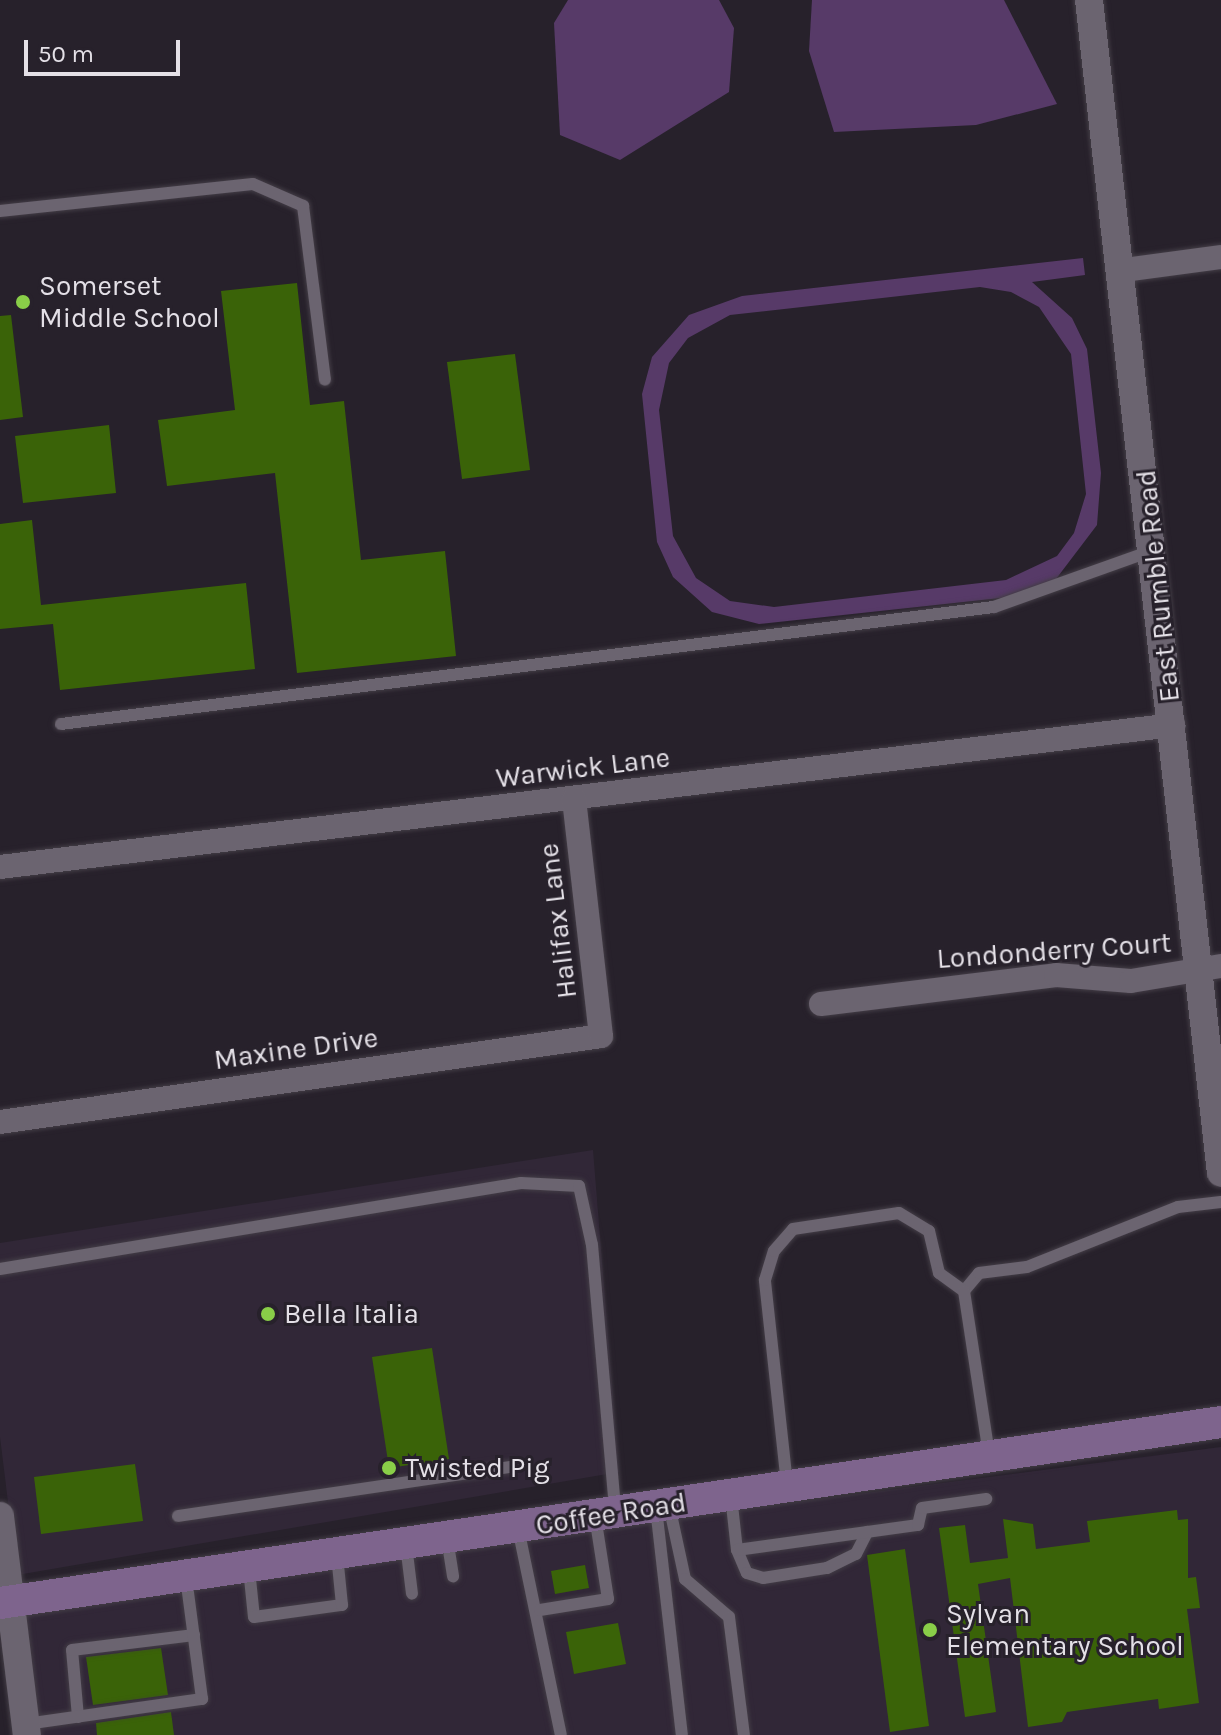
<!DOCTYPE html>
<html>
<head>
<meta charset="utf-8">
<style>
  body { margin:0 }
  #map { position:relative; width:1221px; height:1735px; overflow:hidden; background:#27212b; font-family:Karla,sans-serif }
  div>[style] { position:absolute }
  .built>* { inset:0; background:#312737 }
  .green>* { inset:0; background:#573a68 }
  .building>* { inset:0; background:#3a6308 }
  .roads { filter:drop-shadow(0 0 2px #433d46) drop-shadow(0 0 2px #433d46) }
  .service>* { height:12px; margin:-6px; padding:0 6px; transform-origin:6px; border-radius:6px; background:#6b6470 }
  .minor>* { height:24px; margin:-12px; padding:0 12px; transform-origin:12px; border-radius:12px; background:#6b6470 }
  .tertiary>* { height:28px; margin:-14px; padding:0 14px; transform-origin:14px; border-radius:14px; background:#6b6470 }
  .secondary>* { height:32px; margin:-16px; padding:0 16px; transform-origin:16px; border-radius:16px; background:#7e648d }
  .dots>* { width:22px; height:22px; translate:-50% -50%; box-sizing:border-box; border:4px solid #27212b; border-radius:50% }
  span { translate:-50% -50%; white-space:nowrap; text-align:center; line-height:1.15; -webkit-text-stroke:6px #27212b; paint-order:stroke }
  .poi-label { font-size:28px; color:#e4e0e7 }
  .left { translate:0 -50%; text-align:left }
  .street-label { font-size:28px; color:#e4e0e7 }
  .scale { position:absolute; left:24px; top:40px; width:156px; height:36px; box-sizing:border-box; border:4px solid #e4e0e7; border-top:0; padding-left:10px; font-size:24px; line-height:28px; white-space:nowrap; color:#e4e0e7; -webkit-text-stroke:6px #27212b; paint-order:stroke }
</style>
</head>
<body>
<div id="map">
  <div class="built">
    <div style="clip-path:polygon(593px 1150px,619px 1472px,17px 1575px,0 1437px,0 1243px)"></div>
    <div style="clip-path:polygon(1221px 1447px,1221px 1735px,39px 1735px,25px 1615px,624px 1524px)"></div>
  </div>
  <div class="green">
    <div style="clip-path:polygon(568px 0,719px 0,734px 28px,729px 92px,620px 160px,560px 135px,554px 23px)"></div>
    <div style="clip-path:polygon(812px 0,1004px 0,1057px 104px,976px 125px,834px 132px,809px 51px)"></div>
    <div style="clip-path:polygon(evenodd,1083px 258px,1085px 275px,1032px 282px,1072px 318px,1087px 349px,1101px 473px,1097px 525px,1056px 579px,1010px 597px,759px 624px,712px 612px,673px 577px,657px 542px,642px 394px,652px 357px,689px 315px,742px 296px,1083px 258px,980px 287px,1011px 292px,1039px 307px,1071px 354px,1086px 494px,1074px 533px,1057px 556px,1006px 580px,774px 607px,730px 601px,696px 578px,673px 536px,659px 410px,669px 363px,688px 338px,730px 315px,980px 287px)"></div>
  </div>
  <div class="building">
    <div style="clip-path:polygon(297px 283px,310px 405px,344px 401px,361px 560px,445px 551px,456px 656px,297px 673px,275px 473px,167px 486px,158px 420px,235px 410px,221px 291px)"></div>
    <div style="clip-path:polygon(11px 315px,23px 417px,0 420px,0 316px)"></div>
    <div style="clip-path:polygon(515px 354px,530px 470px,462px 479px,447px 362px)"></div>
    <div style="clip-path:polygon(109px 425px,116px 493px,23px 503px,15px 436px)"></div>
    <div style="clip-path:polygon(32px 520px,41px 605px,246px 583px,255px 669px,60px 690px,53px 624px,0 629px,0 524px)"></div>
    <div style="clip-path:polygon(432px 1348px,449px 1459px,389px 1468px,372px 1357px)"></div>
    <div style="clip-path:polygon(135px 1464px,143px 1521px,41px 1534px,34px 1477px)"></div>
    <div style="clip-path:polygon(1177px 1510px,1178px 1520px,1188px 1519px,1188px 1578px,1196px 1577px,1200px 1608px,1187px 1609px,1199px 1703px,1159px 1709px,1158px 1699px,1067px 1712px,1062px 1722px,1028px 1727px,1010px 1578px,978px 1584px,996px 1712px,965px 1717px,939px 1528px,965px 1525px,970px 1563px,1008px 1558px,1003px 1519px,1033px 1524px,1036px 1549px,1090px 1542px,1087px 1521px)"></div>
    <div style="clip-path:polygon(905px 1549px,929px 1726px,890px 1732px,867px 1555px)"></div>
    <div style="clip-path:polygon(585px 1565px,589px 1588px,555px 1594px,551px 1571px)"></div>
    <div style="clip-path:polygon(618px 1623px,626px 1664px,574px 1674px,566px 1632px)"></div>
    <div style="clip-path:polygon(161px 1648px,168px 1695px,93px 1705px,86px 1657px)"></div>
    <div style="clip-path:polygon(171px 1712px,174px 1735px,97px 1735px,96px 1723px)"></div>
  </div>
  <div class="roads">
    <div class="service">
      <div style="left:0;top:211px;width:254px;rotate:-6.1deg"></div>
      <div style="left:253px;top:184px;width:55px;rotate:23.7deg"></div>
      <div style="left:303px;top:206px;width:175px;rotate:82.8deg"></div>
      <div style="left:61px;top:724px;width:940px;rotate:-7.15deg"></div>
      <div style="left:994px;top:607px;width:167px;rotate:-19.6deg"></div>
      <div style="left:0;top:1269px;width:528px;rotate:-9.37deg"></div>
      <div style="left:521px;top:1183px;width:58px;rotate:3deg"></div>
      <div style="left:579px;top:1186px;width:60px;rotate:77.6deg"></div>
      <div style="left:592px;top:1245px;width:265px;rotate:85deg"></div>
      <div style="left:964px;top:1291px;width:23px;rotate:-50deg"></div>
      <div style="left:979px;top:1273px;width:48px;rotate:-7.1deg"></div>
      <div style="left:1027px;top:1267px;width:162px;rotate:-21.7deg"></div>
      <div style="left:1178px;top:1207px;width:43px;rotate:-6.6deg"></div>
      <div style="left:787px;top:1484px;width:205px;rotate:-96.2deg"></div>
      <div style="left:765px;top:1280px;width:30px;rotate:-73deg"></div>
      <div style="left:774px;top:1251px;width:29px;rotate:-49deg"></div>
      <div style="left:793px;top:1229px;width:107px;rotate:-8.6deg"></div>
      <div style="left:899px;top:1213px;width:35px;rotate:31deg"></div>
      <div style="left:929px;top:1231px;width:43px;rotate:76.6deg"></div>
      <div style="left:939px;top:1273px;width:31px;rotate:36deg"></div>
      <div style="left:964px;top:1291px;width:165px;rotate:81.3deg"></div>
      <div style="left:731px;top:1496px;width:54px;rotate:83.7deg"></div>
      <div style="left:737px;top:1550px;width:25px;rotate:67deg"></div>
      <div style="left:747px;top:1573px;width:17px;rotate:17deg"></div>
      <div style="left:763px;top:1578px;width:65px;rotate:-8.9deg"></div>
      <div style="left:827px;top:1568px;width:32px;rotate:-26deg"></div>
      <div style="left:856px;top:1554px;width:25px;rotate:-63deg"></div>
      <div style="left:669px;top:1505px;width:76px;rotate:77.8deg"></div>
      <div style="left:685px;top:1579px;width:58px;rotate:40.8deg"></div>
      <div style="left:729px;top:1617px;width:119px;rotate:82.8deg"></div>
      <div style="left:656px;top:1508px;width:228px;rotate:83.5deg"></div>
      <div style="left:178px;top:1516px;width:337px;rotate:-8.4deg"></div>
      <div style="left:518px;top:1528px;width:211px;rotate:78.3deg"></div>
      <div style="left:447px;top:1538px;width:39px;rotate:81deg"></div>
      <div style="left:406px;top:1545px;width:49px;rotate:83deg"></div>
      <div style="left:737px;top:1550px;width:183px;rotate:-7.9deg"></div>
      <div style="left:918px;top:1525px;width:17px;rotate:-77deg"></div>
      <div style="left:922px;top:1508px;width:65px;rotate:-8deg"></div>
      <div style="left:249px;top:1569px;width:48px;rotate:84.1deg"></div>
      <div style="left:254px;top:1617px;width:89px;rotate:-7.8deg"></div>
      <div style="left:342px;top:1605px;width:50px;rotate:-95.7deg"></div>
      <div style="left:540px;top:1610px;width:69px;rotate:-9.2deg"></div>
      <div style="left:608px;top:1599px;width:84px;rotate:-98.9deg"></div>
      <div style="left:78px;top:1717px;width:67px;rotate:-95.1deg"></div>
      <div style="left:72px;top:1650px;width:123px;rotate:-7deg"></div>
      <div style="left:26px;top:1724px;width:178px;rotate:-8.1deg"></div>
      <div style="left:202px;top:1699px;width:123px;rotate:-97.5deg"></div>
    </div>
    <div class="minor">
      <div style="left:1124px;top:270px;width:98px;rotate:-7.6deg"></div>
      <div style="left:0;top:867px;width:1182px;rotate:-6.9deg"></div>
      <div style="left:821px;top:1004px;width:237px;rotate:-7deg"></div>
      <div style="left:1056px;top:975px;width:75px;rotate:4.6deg"></div>
      <div style="left:1131px;top:981px;width:91px;rotate:-9.5deg"></div>
      <div style="left:0;top:1122px;width:607px;rotate:-8.14deg"></div>
      <div style="left:601px;top:1036px;width:239px;rotate:-96.5deg"></div>
    </div>
    <div class="tertiary">
      <div style="left:1089px;top:0;width:1180px;rotate:83.58deg"></div>
      <div style="left:0;top:1516px;width:221px;rotate:83deg"></div>
    </div>
    <div class="secondary">
      <div style="left:0;top:1603px;width:1234px;rotate:-8.43deg"></div>
    </div>
  </div>
  <div class="dots">
    <div style="left:23px;top:302px;background:#89ce48"></div>
    <div style="left:268px;top:1314px;background:#89ce48"></div>
    <div style="left:389px;top:1468px;background:#89ce48"></div>
    <div style="left:930px;top:1630px;background:#89ce48"></div>
  </div>
  <div class="poi-label">
    <span class="left" style="left:39px;top:302px">Somerset<br>Middle School</span>
    <span class="left" style="left:284px;top:1314px">Bella Italia</span>
    <span class="left" style="left:405px;top:1468px">Twisted Pig</span>
    <span class="left" style="left:946px;top:1630px">Sylvan<br>Elementary School</span>
  </div>
  <div class="street-label">
    <span style="left:1158px;top:586px;rotate:-96deg">East Rumble Road</span>
    <span style="left:583px;top:768px;rotate:-7deg">Warwick Lane</span>
    <span style="left:558px;top:921px;rotate:-97deg">Halifax Lane</span>
    <span style="left:1054px;top:951px;rotate:-4deg">Londonderry Court</span>
    <span style="left:296px;top:1049px;rotate:-8deg">Maxine Drive</span>
    <span style="left:611px;top:1514px;rotate:-9deg">Coffee Road</span>
  </div>
  <div class="scale">50 m</div>
</div>
</body>
</html>
